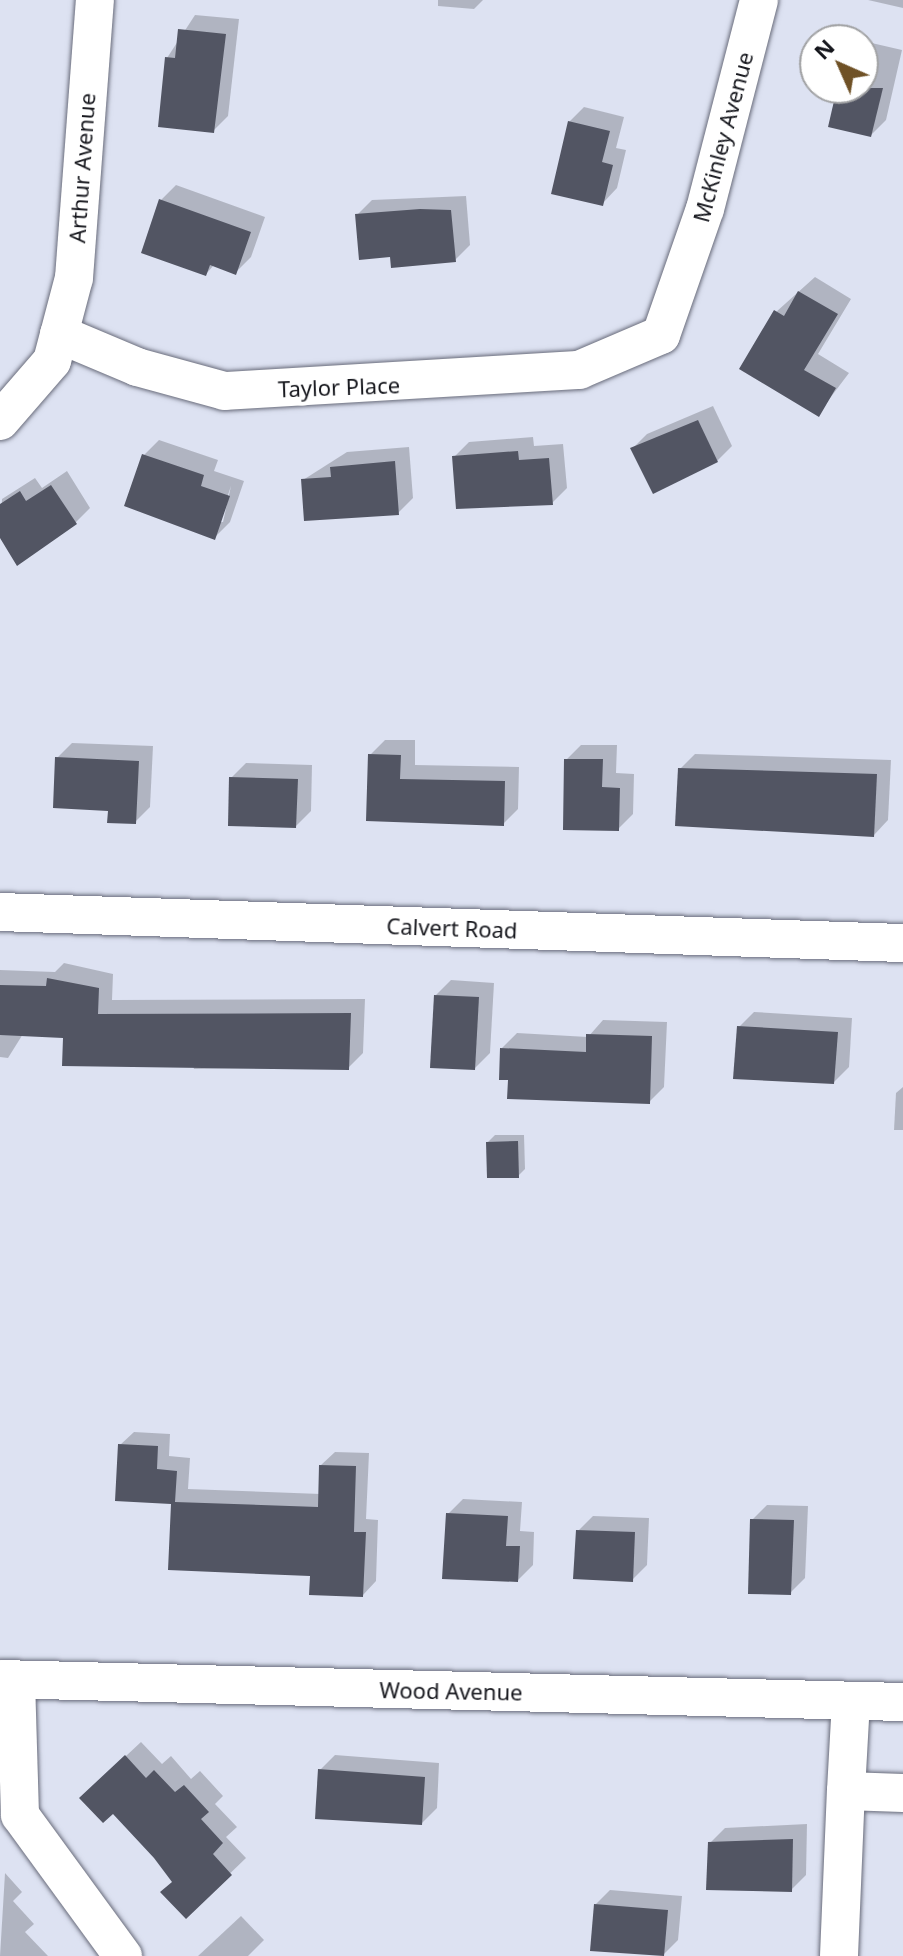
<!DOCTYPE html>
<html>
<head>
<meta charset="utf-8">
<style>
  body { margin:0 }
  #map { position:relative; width:903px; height:1956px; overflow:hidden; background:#dde2f2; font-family:"Noto Sans",sans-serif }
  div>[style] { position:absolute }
  .shadow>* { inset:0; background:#0003 }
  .building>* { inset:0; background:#525563 }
  .roads { filter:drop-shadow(0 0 2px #696c7b) drop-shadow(0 0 2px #696c7b) }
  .minor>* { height:38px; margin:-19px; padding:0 19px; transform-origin:19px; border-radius:19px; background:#fff }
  span { translate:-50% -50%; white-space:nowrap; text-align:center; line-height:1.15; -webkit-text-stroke:8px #fff; paint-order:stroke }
  .street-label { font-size:22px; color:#15161c }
  .north { position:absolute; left:799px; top:24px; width:80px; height:80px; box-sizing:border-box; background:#fff; border:2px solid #a1a2a4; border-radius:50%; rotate:315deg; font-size:22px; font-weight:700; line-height:32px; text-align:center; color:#15161c }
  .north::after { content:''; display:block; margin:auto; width:28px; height:36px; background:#6f5126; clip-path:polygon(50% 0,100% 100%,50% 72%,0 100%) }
</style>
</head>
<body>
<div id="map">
  <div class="shadow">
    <div style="clip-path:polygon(438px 0,483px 0,474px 9px,438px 6px)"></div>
    <div style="clip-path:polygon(868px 0,903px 0,903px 8px)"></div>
    <div style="clip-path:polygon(195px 15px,239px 19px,228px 116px,213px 131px,167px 58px)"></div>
    <div style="clip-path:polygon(863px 41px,902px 50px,886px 120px,871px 135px,830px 126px,837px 88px,863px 88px)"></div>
    <div style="clip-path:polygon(584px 107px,624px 117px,616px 148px,626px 150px,617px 188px,602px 204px,569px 122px)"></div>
    <div style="clip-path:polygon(176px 185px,265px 217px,251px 257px,236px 272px,214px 265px,206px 274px,161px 200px)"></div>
    <div style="clip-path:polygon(466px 196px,470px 245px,455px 260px,392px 255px,357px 215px,372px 200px)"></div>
    <div style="clip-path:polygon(815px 277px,851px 299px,818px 354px,849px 373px,818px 414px,776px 312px)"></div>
    <div style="clip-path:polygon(713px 406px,732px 446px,717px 461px,632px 449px,647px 434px)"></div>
    <div style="clip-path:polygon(533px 437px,534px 446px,563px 444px,567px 488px,552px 503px,454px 457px,469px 442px)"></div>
    <div style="clip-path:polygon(evenodd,159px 440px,218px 460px,214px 471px,244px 481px,230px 522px,215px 537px,144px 455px,159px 440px,231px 486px,223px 522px,219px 522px,231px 486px)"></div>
    <div style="clip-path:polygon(409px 447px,413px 498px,398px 513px,303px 480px,347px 452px)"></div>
    <div style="clip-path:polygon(67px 471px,90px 508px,76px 522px,0 535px,2px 499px,35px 478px,42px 488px)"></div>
    <div style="clip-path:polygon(385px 740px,415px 740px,415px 765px,519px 767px,518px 809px,503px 824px,368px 819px,370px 755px)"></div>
    <div style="clip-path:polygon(72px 743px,153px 746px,150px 807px,135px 822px,110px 809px,57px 758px)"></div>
    <div style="clip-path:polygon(581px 745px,617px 745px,616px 773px,634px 774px,633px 814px,618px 829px,566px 760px)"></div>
    <div style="clip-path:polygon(695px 754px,891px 760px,888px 820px,874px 835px,680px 769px)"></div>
    <div style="clip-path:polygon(246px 763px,312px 765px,311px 811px,296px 826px,231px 778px)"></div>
    <div style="clip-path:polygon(64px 963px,113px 974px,112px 1000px,365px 999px,363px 1053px,348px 1068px,194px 1069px,192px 1062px,65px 1036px,23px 1034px,8px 1058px,0 1057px,0 970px,55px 972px)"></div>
    <div style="clip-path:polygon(451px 980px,494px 983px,490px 1053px,475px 1068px,436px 995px)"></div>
    <div style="clip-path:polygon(754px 1012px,852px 1018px,849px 1067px,834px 1082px,739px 1027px)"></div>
    <div style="clip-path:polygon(603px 1020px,667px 1022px,664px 1087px,649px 1102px,510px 1078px,502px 1048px,517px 1033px,588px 1037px)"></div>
    <div style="clip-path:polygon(903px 1087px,903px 1130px,894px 1130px,896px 1093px)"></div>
    <div style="clip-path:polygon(495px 1135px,524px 1135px,525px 1169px,518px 1176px,488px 1142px)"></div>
    <div style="clip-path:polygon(134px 1432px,170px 1434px,169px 1456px,190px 1458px,188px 1489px,321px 1494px,321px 1465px,335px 1452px,369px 1453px,366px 1519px,378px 1520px,376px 1581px,363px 1595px,173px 1503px,120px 1445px)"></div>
    <div style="clip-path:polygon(463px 1499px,522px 1502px,520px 1531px,534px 1532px,533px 1565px,518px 1580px,448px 1514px)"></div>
    <div style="clip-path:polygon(767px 1505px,808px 1506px,805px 1578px,790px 1593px,752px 1520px)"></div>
    <div style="clip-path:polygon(593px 1516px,649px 1518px,647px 1565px,632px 1580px,578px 1531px)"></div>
    <div style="clip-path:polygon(141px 1742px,162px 1764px,171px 1756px,191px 1779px,200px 1771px,223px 1796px,215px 1804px,237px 1827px,226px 1837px,246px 1858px,186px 1916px,174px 1881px,97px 1783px)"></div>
    <div style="clip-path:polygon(335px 1755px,439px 1763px,437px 1808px,422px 1823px,320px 1770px)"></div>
    <div style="clip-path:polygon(807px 1824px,806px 1875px,791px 1890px,710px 1843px,725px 1828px)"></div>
    <div style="clip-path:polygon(5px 1873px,22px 1892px,13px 1901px,34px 1924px,25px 1932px,48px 1956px,0 1956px)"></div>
    <div style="clip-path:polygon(610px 1890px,682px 1896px,678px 1940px,663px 1955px,595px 1905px)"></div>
    <div style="clip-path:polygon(241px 1916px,264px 1940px,248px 1956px,198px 1956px)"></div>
  </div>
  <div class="building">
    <div style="clip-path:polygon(178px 29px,226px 34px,214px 133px,158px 127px,165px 57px,175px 58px)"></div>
    <div style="clip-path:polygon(837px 88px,883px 88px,871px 137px,828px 127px)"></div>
    <div style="clip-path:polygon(568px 121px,610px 131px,602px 162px,613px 165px,603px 206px,551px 194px)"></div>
    <div style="clip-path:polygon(159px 199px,251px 232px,236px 275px,210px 265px,206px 276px,141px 253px)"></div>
    <div style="clip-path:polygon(420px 209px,451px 210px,456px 262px,391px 268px,390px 257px,359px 260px,355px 214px)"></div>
    <div style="clip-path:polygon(798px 291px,838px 314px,804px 370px,836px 388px,819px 417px,739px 369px,774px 310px,784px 316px)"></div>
    <div style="clip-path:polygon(698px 420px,718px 462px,653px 494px,630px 448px)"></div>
    <div style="clip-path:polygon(518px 451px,519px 460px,549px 458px,553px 505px,456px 509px,452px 456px)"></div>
    <div style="clip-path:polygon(142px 454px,204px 475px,201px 486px,230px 496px,215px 540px,124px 506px)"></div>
    <div style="clip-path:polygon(395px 461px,399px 515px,304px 521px,301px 479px,331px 477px,330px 467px)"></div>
    <div style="clip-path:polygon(51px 485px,77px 524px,17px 566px,0 538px,0 504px,20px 491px,26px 501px)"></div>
    <div style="clip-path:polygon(368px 754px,401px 755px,400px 779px,505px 781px,504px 826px,366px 821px)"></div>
    <div style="clip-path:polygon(55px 757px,139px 761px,136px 824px,107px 823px,108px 811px,53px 808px)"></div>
    <div style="clip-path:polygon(564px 759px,603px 759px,602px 787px,620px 788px,619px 831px,563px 830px)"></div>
    <div style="clip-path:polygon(678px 768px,877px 774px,874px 837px,675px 826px)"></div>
    <div style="clip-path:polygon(229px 777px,298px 779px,296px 828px,228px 826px)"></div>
    <div style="clip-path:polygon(47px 978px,99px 988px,98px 1014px,351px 1013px,349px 1070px,62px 1066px,63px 1038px,0 1035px,0 985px,46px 986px)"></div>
    <div style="clip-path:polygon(434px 995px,479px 997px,475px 1070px,430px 1068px)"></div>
    <div style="clip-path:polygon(737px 1026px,838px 1032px,834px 1084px,733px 1079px)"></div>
    <div style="clip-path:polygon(586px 1034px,652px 1036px,650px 1104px,507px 1099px,508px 1080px,499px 1080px,500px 1048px,586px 1052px)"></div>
    <div style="clip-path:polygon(518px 1141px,519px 1178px,487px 1178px,486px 1142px)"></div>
    <div style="clip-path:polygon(118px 1444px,158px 1446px,157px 1469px,177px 1471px,175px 1502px,318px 1507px,319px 1465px,356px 1466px,354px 1532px,366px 1532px,363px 1597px,309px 1595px,310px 1576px,168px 1570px,171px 1504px,115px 1501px)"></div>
    <div style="clip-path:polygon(446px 1513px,508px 1516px,506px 1546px,520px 1546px,518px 1582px,442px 1579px)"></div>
    <div style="clip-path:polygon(750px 1519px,794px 1520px,791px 1595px,748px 1594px)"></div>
    <div style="clip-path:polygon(576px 1530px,635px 1532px,633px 1582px,573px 1579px)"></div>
    <div style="clip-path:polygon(125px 1755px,146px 1778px,154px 1770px,175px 1792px,184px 1785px,209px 1812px,201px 1819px,223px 1843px,213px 1854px,232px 1875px,186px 1919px,160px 1892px,172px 1882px,154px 1858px,113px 1814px,103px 1823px,79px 1798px)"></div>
    <div style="clip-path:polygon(318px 1769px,425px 1777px,422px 1825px,315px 1819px)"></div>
    <div style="clip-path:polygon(793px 1839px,792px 1892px,706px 1890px,708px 1842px)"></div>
    <div style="clip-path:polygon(594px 1904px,668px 1910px,664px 1956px,590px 1951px)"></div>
  </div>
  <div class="roads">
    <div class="minor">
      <div style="left:59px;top:334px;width:85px;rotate:22.9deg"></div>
      <div style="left:137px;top:367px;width:91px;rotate:15.3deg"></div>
      <div style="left:225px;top:391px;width:355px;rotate:-3.4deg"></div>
      <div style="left:579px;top:370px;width:89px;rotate:-23.1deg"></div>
      <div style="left:661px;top:335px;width:133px;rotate:-70.8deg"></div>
      <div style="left:705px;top:209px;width:216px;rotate:-75.5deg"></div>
      <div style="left:0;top:421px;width:79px;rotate:-49.1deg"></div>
      <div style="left:52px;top:361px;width:86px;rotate:-75.2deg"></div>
      <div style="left:74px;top:278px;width:279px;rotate:-85.7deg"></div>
      <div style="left:0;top:912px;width:904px;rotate:1.97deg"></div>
      <div style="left:0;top:1679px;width:903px;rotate:1.46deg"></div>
      <div style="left:16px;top:1680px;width:135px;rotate:88.3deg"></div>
      <div style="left:20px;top:1815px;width:175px;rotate:53.9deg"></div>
      <div style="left:851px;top:1701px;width:90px;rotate:93.2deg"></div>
      <div style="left:846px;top:1791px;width:57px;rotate:2deg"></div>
      <div style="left:839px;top:1956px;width:165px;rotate:-87.6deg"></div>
    </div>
  </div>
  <div class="street-label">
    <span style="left:723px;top:137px;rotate:-75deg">McKinley Avenue</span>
    <span style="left:82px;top:168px;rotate:-86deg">Arthur Avenue</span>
    <span style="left:339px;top:387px;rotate:-2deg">Taylor Place</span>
    <span style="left:452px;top:928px;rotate:2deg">Calvert Road</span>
    <span style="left:451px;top:1691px;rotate:1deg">Wood Avenue</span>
  </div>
  <div class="north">N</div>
</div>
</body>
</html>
